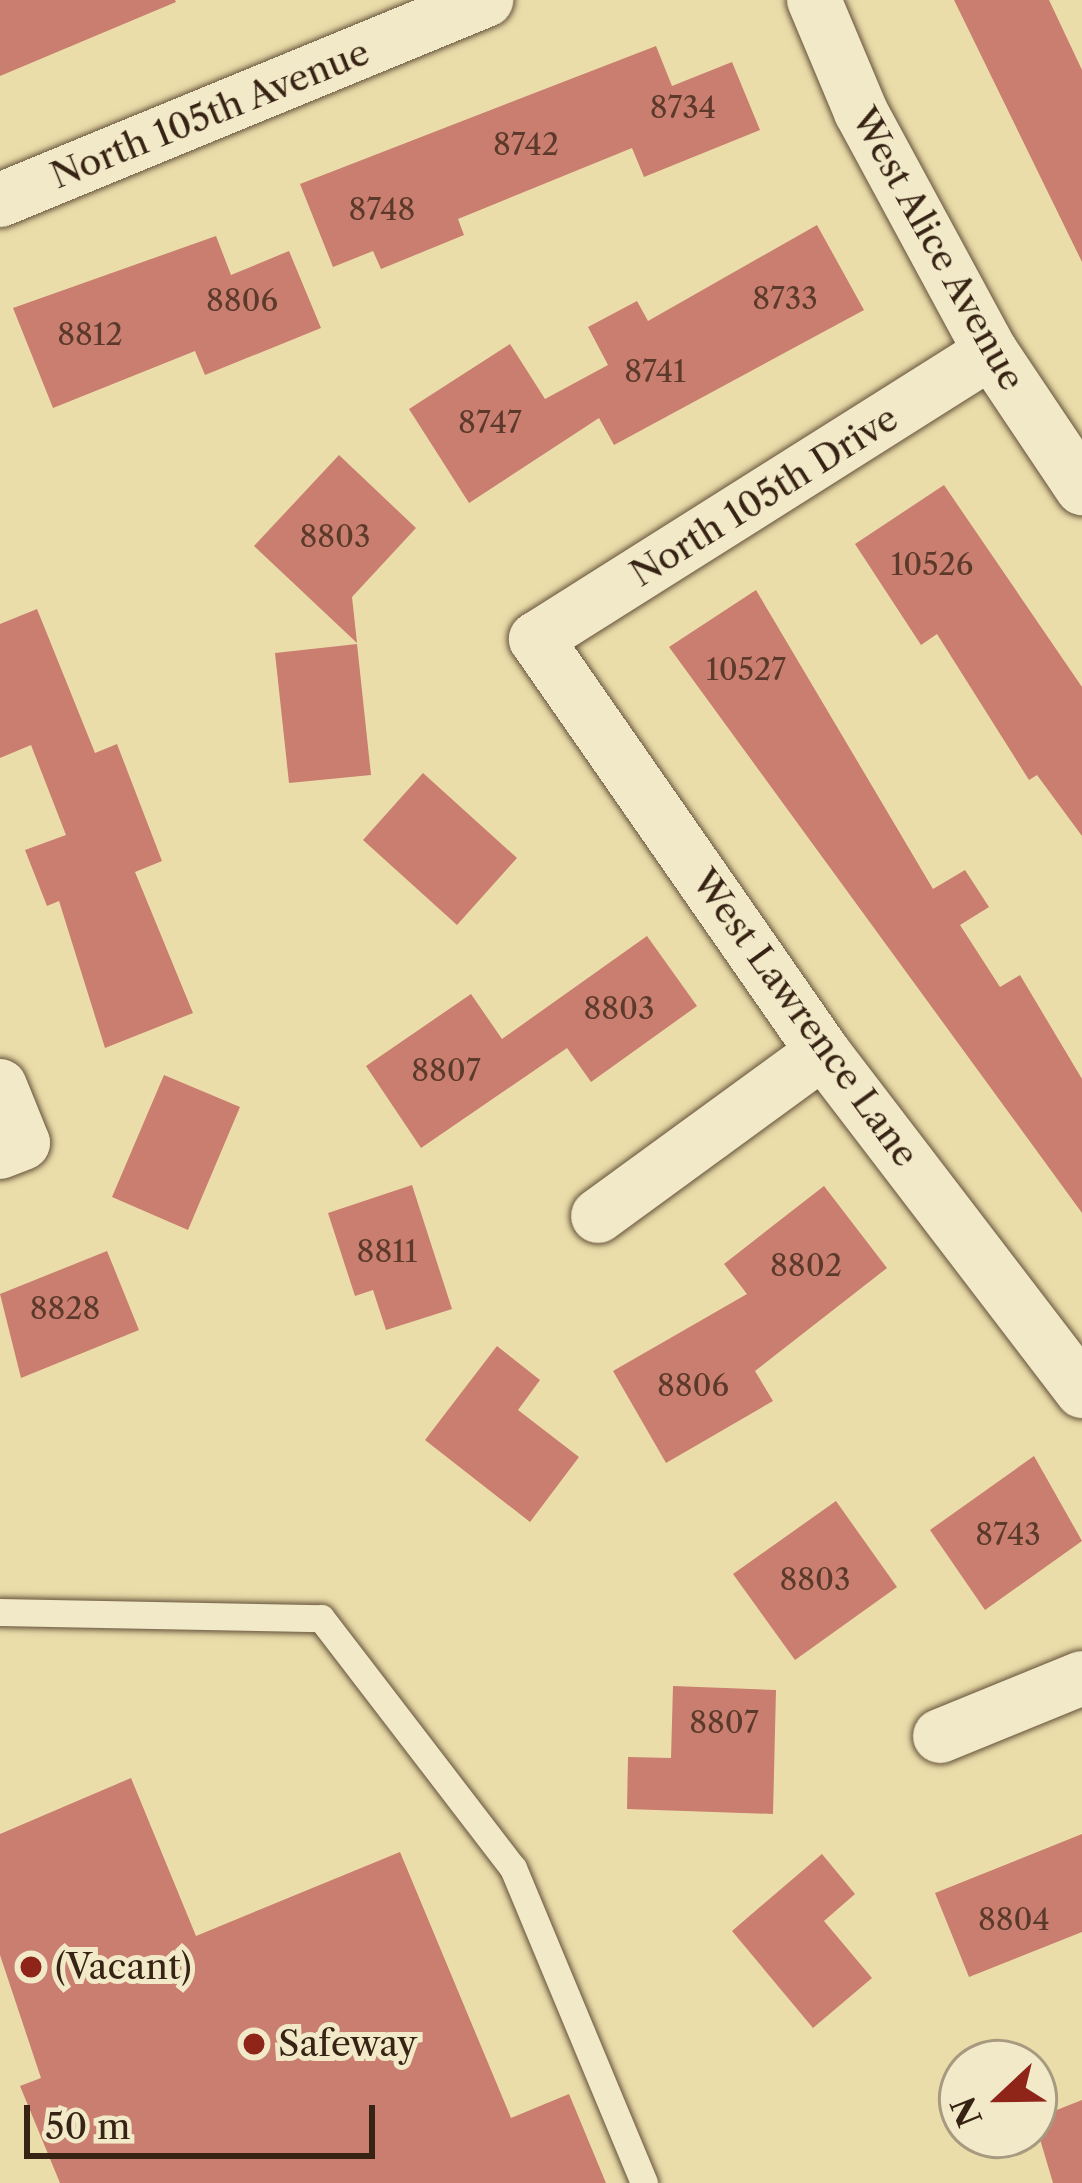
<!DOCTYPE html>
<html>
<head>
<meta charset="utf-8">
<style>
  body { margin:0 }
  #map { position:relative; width:1082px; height:2183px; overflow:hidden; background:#ebddaa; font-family:"Libre Caslon Text",serif }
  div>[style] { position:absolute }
  .building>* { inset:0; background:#c97e6f }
  .roads { filter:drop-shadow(0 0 3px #64523a) drop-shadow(0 0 3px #64523a) }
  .lane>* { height:27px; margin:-13.5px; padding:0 13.5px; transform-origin:13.5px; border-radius:13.5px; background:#f2e9c8 }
  .street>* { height:54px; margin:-27px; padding:0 27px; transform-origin:27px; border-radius:27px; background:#f2e9c8 }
  .dots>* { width:33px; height:33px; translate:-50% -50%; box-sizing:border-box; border:6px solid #f2e9c8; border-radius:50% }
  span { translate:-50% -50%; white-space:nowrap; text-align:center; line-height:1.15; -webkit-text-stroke:10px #f2e9c8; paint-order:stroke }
  .number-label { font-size:30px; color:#5c3a2b }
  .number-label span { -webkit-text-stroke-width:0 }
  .street-label { font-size:36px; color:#372314 }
  .poi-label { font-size:36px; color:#372314 }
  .left { translate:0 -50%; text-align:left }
  .north { position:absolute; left:938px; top:2039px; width:120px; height:120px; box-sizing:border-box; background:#f2e9c8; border:3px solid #a79a80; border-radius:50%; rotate:248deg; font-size:33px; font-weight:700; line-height:48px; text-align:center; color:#372314 }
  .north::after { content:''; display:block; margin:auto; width:42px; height:54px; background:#8f2418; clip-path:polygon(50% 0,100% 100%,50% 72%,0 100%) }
  .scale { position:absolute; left:24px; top:2105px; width:351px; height:54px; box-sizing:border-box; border:6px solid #372314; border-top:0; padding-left:15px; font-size:36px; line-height:42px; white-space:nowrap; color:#372314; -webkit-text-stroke:9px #f2e9c8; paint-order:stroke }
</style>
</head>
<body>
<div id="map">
  <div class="building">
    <div style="clip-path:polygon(0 0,175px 0,176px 2px,0 76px)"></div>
    <div style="clip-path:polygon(954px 0,1049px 0,1082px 70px,1082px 262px)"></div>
    <div style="clip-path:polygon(656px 46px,672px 86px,732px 62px,760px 130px,644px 177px,632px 148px,458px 219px,464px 235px,381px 269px,373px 251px,333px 267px,300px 184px)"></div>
    <div style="clip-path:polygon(817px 225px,864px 310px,614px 445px,599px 418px,469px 503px,409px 409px,510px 344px,545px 399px,608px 365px,588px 327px,637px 301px,648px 321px)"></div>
    <div style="clip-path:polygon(216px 236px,231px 275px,289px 251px,321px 328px,205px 375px,195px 351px,53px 408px,13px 308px)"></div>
    <div style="clip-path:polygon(339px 455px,416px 528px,352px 597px,357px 643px,254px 546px)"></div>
    <div style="clip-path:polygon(944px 485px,1082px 687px,1082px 836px,1037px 775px,1029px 780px,937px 634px,921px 645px,855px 544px)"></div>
    <div style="clip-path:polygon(756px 590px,933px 889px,965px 870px,989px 907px,960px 925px,1000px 987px,1020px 975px,1082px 1079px,1082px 1213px,669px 647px)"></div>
    <div style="clip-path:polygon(37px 609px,95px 753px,117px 744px,162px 861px,135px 872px,193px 1013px,105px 1048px,59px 901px,47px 906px,25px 850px,66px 835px,31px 745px,0 758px,0 624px)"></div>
    <div style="clip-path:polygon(357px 644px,371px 775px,289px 783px,275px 653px)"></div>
    <div style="clip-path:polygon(423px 773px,517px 858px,457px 925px,363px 840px)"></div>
    <div style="clip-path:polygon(647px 936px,697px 1006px,591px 1082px,567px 1048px,421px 1148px,366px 1066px,471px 994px,502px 1039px)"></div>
    <div style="clip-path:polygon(164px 1075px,240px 1107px,188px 1230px,112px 1197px)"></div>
    <div style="clip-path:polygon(412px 1185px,452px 1309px,386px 1330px,373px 1290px,355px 1296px,328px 1213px)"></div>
    <div style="clip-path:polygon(824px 1186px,887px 1268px,755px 1371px,773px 1401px,666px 1463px,613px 1371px,747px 1294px,724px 1264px)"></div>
    <div style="clip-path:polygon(107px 1251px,139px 1330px,21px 1378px,0 1294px)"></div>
    <div style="clip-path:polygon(497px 1346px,540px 1380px,518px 1410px,579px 1457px,530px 1522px,425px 1440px)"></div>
    <div style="clip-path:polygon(1034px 1456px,1082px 1541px,985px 1610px,930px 1530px)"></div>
    <div style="clip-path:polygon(836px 1501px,897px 1587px,795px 1660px,733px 1574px)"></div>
    <div style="clip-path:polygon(673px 1686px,776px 1690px,773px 1814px,627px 1809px,628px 1757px,671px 1758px)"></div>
    <div style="clip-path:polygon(131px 1778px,196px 1936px,400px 1852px,511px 2118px,569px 2094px,606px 2183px,60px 2183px,20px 2086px,41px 2078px,0 1955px,0 1834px)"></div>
    <div style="clip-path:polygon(1082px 1834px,1082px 1932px,969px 1977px,935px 1893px)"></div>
    <div style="clip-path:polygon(822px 1854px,855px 1894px,824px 1921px,872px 1978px,813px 2028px,732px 1931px)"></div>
    <div style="clip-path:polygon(1082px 2100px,1082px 2183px,1053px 2183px,1034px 2119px)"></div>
  </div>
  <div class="roads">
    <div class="lane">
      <div style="left:0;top:1612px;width:321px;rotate:1.1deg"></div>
      <div style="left:321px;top:1618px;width:315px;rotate:52.5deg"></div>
      <div style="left:513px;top:1868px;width:341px;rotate:67.4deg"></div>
    </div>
    <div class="street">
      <div style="left:814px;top:0;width:121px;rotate:67.2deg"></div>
      <div style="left:861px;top:112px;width:273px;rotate:61.6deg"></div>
      <div style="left:991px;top:352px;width:164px;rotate:56.2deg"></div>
      <div style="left:0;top:200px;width:526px;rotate:-22.37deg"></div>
      <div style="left:991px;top:352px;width:538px;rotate:147.76deg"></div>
      <div style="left:536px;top:639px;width:503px;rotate:55.2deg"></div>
      <div style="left:823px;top:1052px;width:427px;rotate:52.6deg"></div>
      <div style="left:0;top:1086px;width:61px;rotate:68deg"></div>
      <div style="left:23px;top:1143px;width:25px;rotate:159deg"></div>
      <div style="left:598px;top:1216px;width:278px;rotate:-36.1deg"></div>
      <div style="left:940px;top:1736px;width:153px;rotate:-22.2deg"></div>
    </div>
  </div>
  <div class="dots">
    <div style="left:31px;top:1967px;background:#8f2418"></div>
    <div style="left:254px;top:2044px;background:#8f2418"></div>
  </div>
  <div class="number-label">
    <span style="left:683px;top:108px">8734</span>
    <span style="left:526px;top:145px">8742</span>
    <span style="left:382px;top:210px">8748</span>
    <span style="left:785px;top:299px">8733</span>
    <span style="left:242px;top:301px">8806</span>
    <span style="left:90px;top:335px">8812</span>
    <span style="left:655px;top:372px">8741</span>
    <span style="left:490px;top:423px">8747</span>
    <span style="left:335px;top:537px">8803</span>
    <span style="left:932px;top:565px">10526</span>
    <span style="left:746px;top:670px">10527</span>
    <span style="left:619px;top:1009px">8803</span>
    <span style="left:446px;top:1071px">8807</span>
    <span style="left:387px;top:1252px">8811</span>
    <span style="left:806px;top:1266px">8802</span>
    <span style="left:65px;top:1309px">8828</span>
    <span style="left:693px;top:1386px">8806</span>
    <span style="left:1008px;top:1535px">8743</span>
    <span style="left:815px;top:1580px">8803</span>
    <span style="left:724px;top:1723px">8807</span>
    <span style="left:1014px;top:1920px">8804</span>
  </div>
  <div class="street-label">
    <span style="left:210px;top:114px;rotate:-22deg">North 105th Avenue</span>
    <span style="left:938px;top:249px;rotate:61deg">West Alice Avenue</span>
    <span style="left:764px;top:496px;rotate:-32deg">North 105th Drive</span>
    <span style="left:805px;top:1018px;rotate:54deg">West Lawrence Lane</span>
  </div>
  <div class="poi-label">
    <span class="left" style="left:55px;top:1967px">(Vacant)</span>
    <span class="left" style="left:278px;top:2044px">Safeway</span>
  </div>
  <div class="north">N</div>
  <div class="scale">50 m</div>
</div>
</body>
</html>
